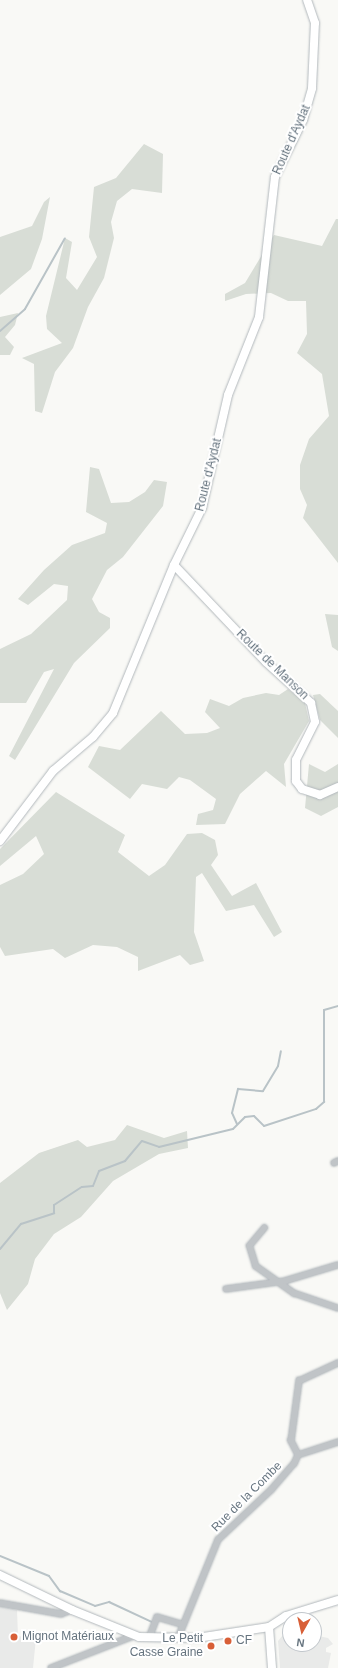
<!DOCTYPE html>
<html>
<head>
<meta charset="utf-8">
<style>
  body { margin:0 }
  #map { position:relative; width:338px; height:1668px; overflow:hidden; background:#f9f9f6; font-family:Arial,sans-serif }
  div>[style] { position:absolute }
  .built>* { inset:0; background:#e9eae9 }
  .green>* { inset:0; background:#d8ddd6 }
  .stream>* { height:2px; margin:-1px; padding:0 1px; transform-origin:1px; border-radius:1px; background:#b9c3c7 }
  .roads { filter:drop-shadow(0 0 1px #b2b8bc) drop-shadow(0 0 1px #b2b8bc) }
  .street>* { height:5.5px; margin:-2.75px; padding:0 2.75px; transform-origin:2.75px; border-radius:2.75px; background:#c0c4c7 }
  .secondary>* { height:8px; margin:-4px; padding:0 4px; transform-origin:4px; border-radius:4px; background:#fff }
  .dots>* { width:11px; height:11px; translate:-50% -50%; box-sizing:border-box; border:2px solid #fff; border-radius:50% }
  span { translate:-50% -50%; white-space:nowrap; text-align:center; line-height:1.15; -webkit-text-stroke:4px #fff; paint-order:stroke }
  .street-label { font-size:12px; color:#66747f }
  .poi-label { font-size:12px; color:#66747f }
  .left { translate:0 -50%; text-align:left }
  .right { translate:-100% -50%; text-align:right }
  .north { position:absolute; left:282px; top:1612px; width:40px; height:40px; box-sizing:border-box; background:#fff; border:1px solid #c2c7cc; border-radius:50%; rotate:188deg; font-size:11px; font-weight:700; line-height:16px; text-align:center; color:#66747f }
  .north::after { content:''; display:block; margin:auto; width:14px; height:18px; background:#d85f37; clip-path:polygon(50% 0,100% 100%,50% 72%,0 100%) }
</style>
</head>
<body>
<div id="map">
  <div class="built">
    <div style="clip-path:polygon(0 1606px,17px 1610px,18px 1636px,36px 1638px,33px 1668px,0 1668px)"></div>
    <div style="clip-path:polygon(287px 1630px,290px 1644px,314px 1644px,314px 1635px,328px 1638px,333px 1644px,326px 1648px,326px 1652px,331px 1653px,328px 1668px,280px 1668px,278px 1641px)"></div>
  </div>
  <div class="green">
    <div style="clip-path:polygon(144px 144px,163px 154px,162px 193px,132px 189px,117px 201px,111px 222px,114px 238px,104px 278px,88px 307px,73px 348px,55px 372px,42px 413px,35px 411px,34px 364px,22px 358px,62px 343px,47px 329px,46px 316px,65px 238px,72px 242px,66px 278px,77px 290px,97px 257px,89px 237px,94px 187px,116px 178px)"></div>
    <div style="clip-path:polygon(50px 197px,42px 239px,31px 269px,0 295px,0 237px,32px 226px,44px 202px)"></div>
    <div style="clip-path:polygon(336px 219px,338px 219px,338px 563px,303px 518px,307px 505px,300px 489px,300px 465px,309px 439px,329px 416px,322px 374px,297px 353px,307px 334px,306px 301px,288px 301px,271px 293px,246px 294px,225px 301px,225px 294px,245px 283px,274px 235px,322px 246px)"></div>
    <div style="clip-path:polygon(18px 313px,15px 325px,5px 337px,14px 347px,10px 355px,0 355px,0 317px)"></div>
    <div style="clip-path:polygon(90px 467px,99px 469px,111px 503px,129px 502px,145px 492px,154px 480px,167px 482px,163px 506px,123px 557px,107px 570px,92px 599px,99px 612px,110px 618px,110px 628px,74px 663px,15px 760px,9px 756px,54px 669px,44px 672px,26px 703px,0 703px,0 649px,31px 634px,67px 600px,68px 586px,54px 584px,28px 605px,18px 599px,44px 570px,72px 545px,105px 533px,107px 523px,86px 512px)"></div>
    <div style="clip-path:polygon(325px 614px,338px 615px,338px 651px,332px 647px)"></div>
    <div style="clip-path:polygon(288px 689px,305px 703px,309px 721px,284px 764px,286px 787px,266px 771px,240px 794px,225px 824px,196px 825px,198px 814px,213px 810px,216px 799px,190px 780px,179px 777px,167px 789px,142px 784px,130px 799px,88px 767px,99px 746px,120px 750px,161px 711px,185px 734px,207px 733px,220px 728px,205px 712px,210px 699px,229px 706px,243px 698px,266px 693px,279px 695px)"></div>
    <div style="clip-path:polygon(320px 694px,338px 711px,338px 738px,320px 720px,313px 695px)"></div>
    <div style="clip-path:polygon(309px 764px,325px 772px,338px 764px,338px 807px,321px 816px,305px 808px)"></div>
    <div style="clip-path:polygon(56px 792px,125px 835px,118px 852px,149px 876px,165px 865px,187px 834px,202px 833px,215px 840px,218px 855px,211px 865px,232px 896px,256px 883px,282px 932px,274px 937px,254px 905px,226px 911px,202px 873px,196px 877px,194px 932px,204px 961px,190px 965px,180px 955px,138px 971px,138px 957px,117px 947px,93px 945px,65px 958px,53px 949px,5px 956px,0 947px,0 885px,23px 874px,44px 854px,36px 836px,0 866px,0 849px)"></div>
    <div style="clip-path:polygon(127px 1125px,164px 1138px,187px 1131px,188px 1148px,159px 1154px,113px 1181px,81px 1217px,54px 1234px,35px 1259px,28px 1284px,7px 1310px,0 1293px,0 1183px,39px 1153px,78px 1140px,87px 1147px,115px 1140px)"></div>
  </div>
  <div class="stream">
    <div style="left:0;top:331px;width:33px;rotate:-41deg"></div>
    <div style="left:25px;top:309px;width:81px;rotate:-60.6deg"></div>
    <div style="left:237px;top:1124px;width:12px;rotate:-114deg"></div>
    <div style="left:232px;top:1113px;width:25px;rotate:-76deg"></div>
    <div style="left:238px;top:1089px;width:25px;rotate:5deg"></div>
    <div style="left:263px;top:1091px;width:29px;rotate:-59deg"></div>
    <div style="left:278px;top:1066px;width:15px;rotate:-79deg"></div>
    <div style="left:0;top:1249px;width:33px;rotate:-50deg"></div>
    <div style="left:21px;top:1224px;width:35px;rotate:-18deg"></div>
    <div style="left:54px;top:1213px;width:8px;rotate:-90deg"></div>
    <div style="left:54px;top:1205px;width:33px;rotate:-33deg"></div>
    <div style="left:82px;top:1187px;width:11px;rotate:-5deg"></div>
    <div style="left:93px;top:1186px;width:16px;rotate:-68deg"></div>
    <div style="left:99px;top:1171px;width:28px;rotate:-21deg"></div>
    <div style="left:125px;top:1161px;width:26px;rotate:-50deg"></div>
    <div style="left:142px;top:1141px;width:18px;rotate:19deg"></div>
    <div style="left:159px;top:1147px;width:76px;rotate:-13.7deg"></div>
    <div style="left:233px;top:1129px;width:17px;rotate:-45deg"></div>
    <div style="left:245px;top:1117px;width:9px;rotate:-6deg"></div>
    <div style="left:254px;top:1116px;width:14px;rotate:45deg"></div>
    <div style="left:264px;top:1126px;width:55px;rotate:-18.1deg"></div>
    <div style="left:316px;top:1109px;width:11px;rotate:-41deg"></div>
    <div style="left:324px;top:1102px;width:92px;rotate:-90deg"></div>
    <div style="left:324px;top:1010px;width:15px;rotate:-16deg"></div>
    <div style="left:0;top:1556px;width:53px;rotate:22.2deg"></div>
    <div style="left:49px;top:1576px;width:19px;rotate:54deg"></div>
    <div style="left:60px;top:1591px;width:38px;rotate:23deg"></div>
    <div style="left:95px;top:1606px;width:15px;rotate:-16deg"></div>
    <div style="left:109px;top:1602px;width:47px;rotate:24.9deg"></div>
  </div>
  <div class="roads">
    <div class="street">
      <div style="left:334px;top:1163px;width:4px;rotate:-27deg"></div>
      <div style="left:265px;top:1228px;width:23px;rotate:130deg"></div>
      <div style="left:250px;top:1246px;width:21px;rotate:73deg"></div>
      <div style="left:256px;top:1266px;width:47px;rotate:35.4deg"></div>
      <div style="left:294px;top:1293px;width:46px;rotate:18.8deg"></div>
      <div style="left:226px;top:1289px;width:60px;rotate:-7.7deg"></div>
      <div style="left:285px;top:1281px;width:55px;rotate:-16.8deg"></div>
      <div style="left:298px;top:1455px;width:16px;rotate:-117deg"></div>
      <div style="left:291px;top:1441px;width:61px;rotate:-82.4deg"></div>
      <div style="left:299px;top:1381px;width:43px;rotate:-24.8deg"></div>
      <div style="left:0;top:1603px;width:62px;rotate:10.2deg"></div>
      <div style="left:61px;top:1614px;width:12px;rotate:-20deg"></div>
      <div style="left:149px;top:1638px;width:22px;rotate:-69deg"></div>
      <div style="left:157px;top:1617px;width:26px;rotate:16deg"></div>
      <div style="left:178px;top:1638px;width:106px;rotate:-67.8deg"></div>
      <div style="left:218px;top:1540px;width:73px;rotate:-43.3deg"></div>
      <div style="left:271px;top:1490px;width:35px;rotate:-49deg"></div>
      <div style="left:294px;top:1464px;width:10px;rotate:-66deg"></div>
      <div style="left:298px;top:1455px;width:42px;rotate:-18deg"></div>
      <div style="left:51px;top:1668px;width:88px;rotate:-21.3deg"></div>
    </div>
    <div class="secondary">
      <div style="left:174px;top:565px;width:134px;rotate:46.5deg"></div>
      <div style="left:266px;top:662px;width:61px;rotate:42.3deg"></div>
      <div style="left:311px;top:703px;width:19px;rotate:78deg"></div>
      <div style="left:315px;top:722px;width:42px;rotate:116.6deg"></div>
      <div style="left:296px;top:760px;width:21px;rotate:90deg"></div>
      <div style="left:296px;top:781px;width:10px;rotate:53deg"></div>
      <div style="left:302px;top:789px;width:19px;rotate:18deg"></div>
      <div style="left:320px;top:795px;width:20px;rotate:-24deg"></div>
      <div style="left:0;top:841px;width:88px;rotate:-52.9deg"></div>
      <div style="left:53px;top:771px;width:52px;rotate:-40.4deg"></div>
      <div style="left:93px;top:737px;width:31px;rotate:-50deg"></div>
      <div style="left:113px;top:713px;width:160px;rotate:-67.6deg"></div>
      <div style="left:174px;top:565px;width:64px;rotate:-63.8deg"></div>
      <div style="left:202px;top:508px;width:116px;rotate:-77deg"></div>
      <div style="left:228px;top:395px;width:84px;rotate:-68.3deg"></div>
      <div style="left:259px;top:317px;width:141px;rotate:-83.5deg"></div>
      <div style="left:275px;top:177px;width:64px;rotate:-63.8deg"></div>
      <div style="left:303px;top:120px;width:33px;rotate:-74deg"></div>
      <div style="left:312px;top:88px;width:65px;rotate:-87.4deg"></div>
      <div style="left:315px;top:23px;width:24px;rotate:-109deg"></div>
      <div style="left:0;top:1575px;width:80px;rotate:25.9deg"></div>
      <div style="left:72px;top:1610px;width:72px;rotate:21.9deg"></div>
      <div style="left:139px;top:1637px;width:58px;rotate:1deg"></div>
      <div style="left:197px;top:1638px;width:73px;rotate:-8.7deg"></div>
      <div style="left:269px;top:1627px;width:20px;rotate:-33deg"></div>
      <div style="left:286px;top:1616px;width:54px;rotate:-17.1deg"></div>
      <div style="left:269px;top:1627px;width:41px;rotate:85.8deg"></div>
    </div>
  </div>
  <div class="dots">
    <div style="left:14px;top:1637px;background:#d85f37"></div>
    <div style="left:228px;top:1641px;background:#d85f37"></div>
    <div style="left:211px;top:1646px;background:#d85f37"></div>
  </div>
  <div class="street-label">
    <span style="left:292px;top:140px;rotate:-66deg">Route d'Aydat</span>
    <span style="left:209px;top:475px;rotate:-76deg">Route d'Aydat</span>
    <span style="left:272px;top:665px;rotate:44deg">Route de Manson</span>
    <span style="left:247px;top:1497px;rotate:-45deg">Rue de la Combe</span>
  </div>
  <div class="poi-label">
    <span class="left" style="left:22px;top:1637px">Mignot Matériaux</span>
    <span class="right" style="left:203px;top:1646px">Le Petit<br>Casse Graine</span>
    <span class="left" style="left:236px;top:1641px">CF</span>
  </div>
  <div class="north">N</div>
</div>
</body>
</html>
